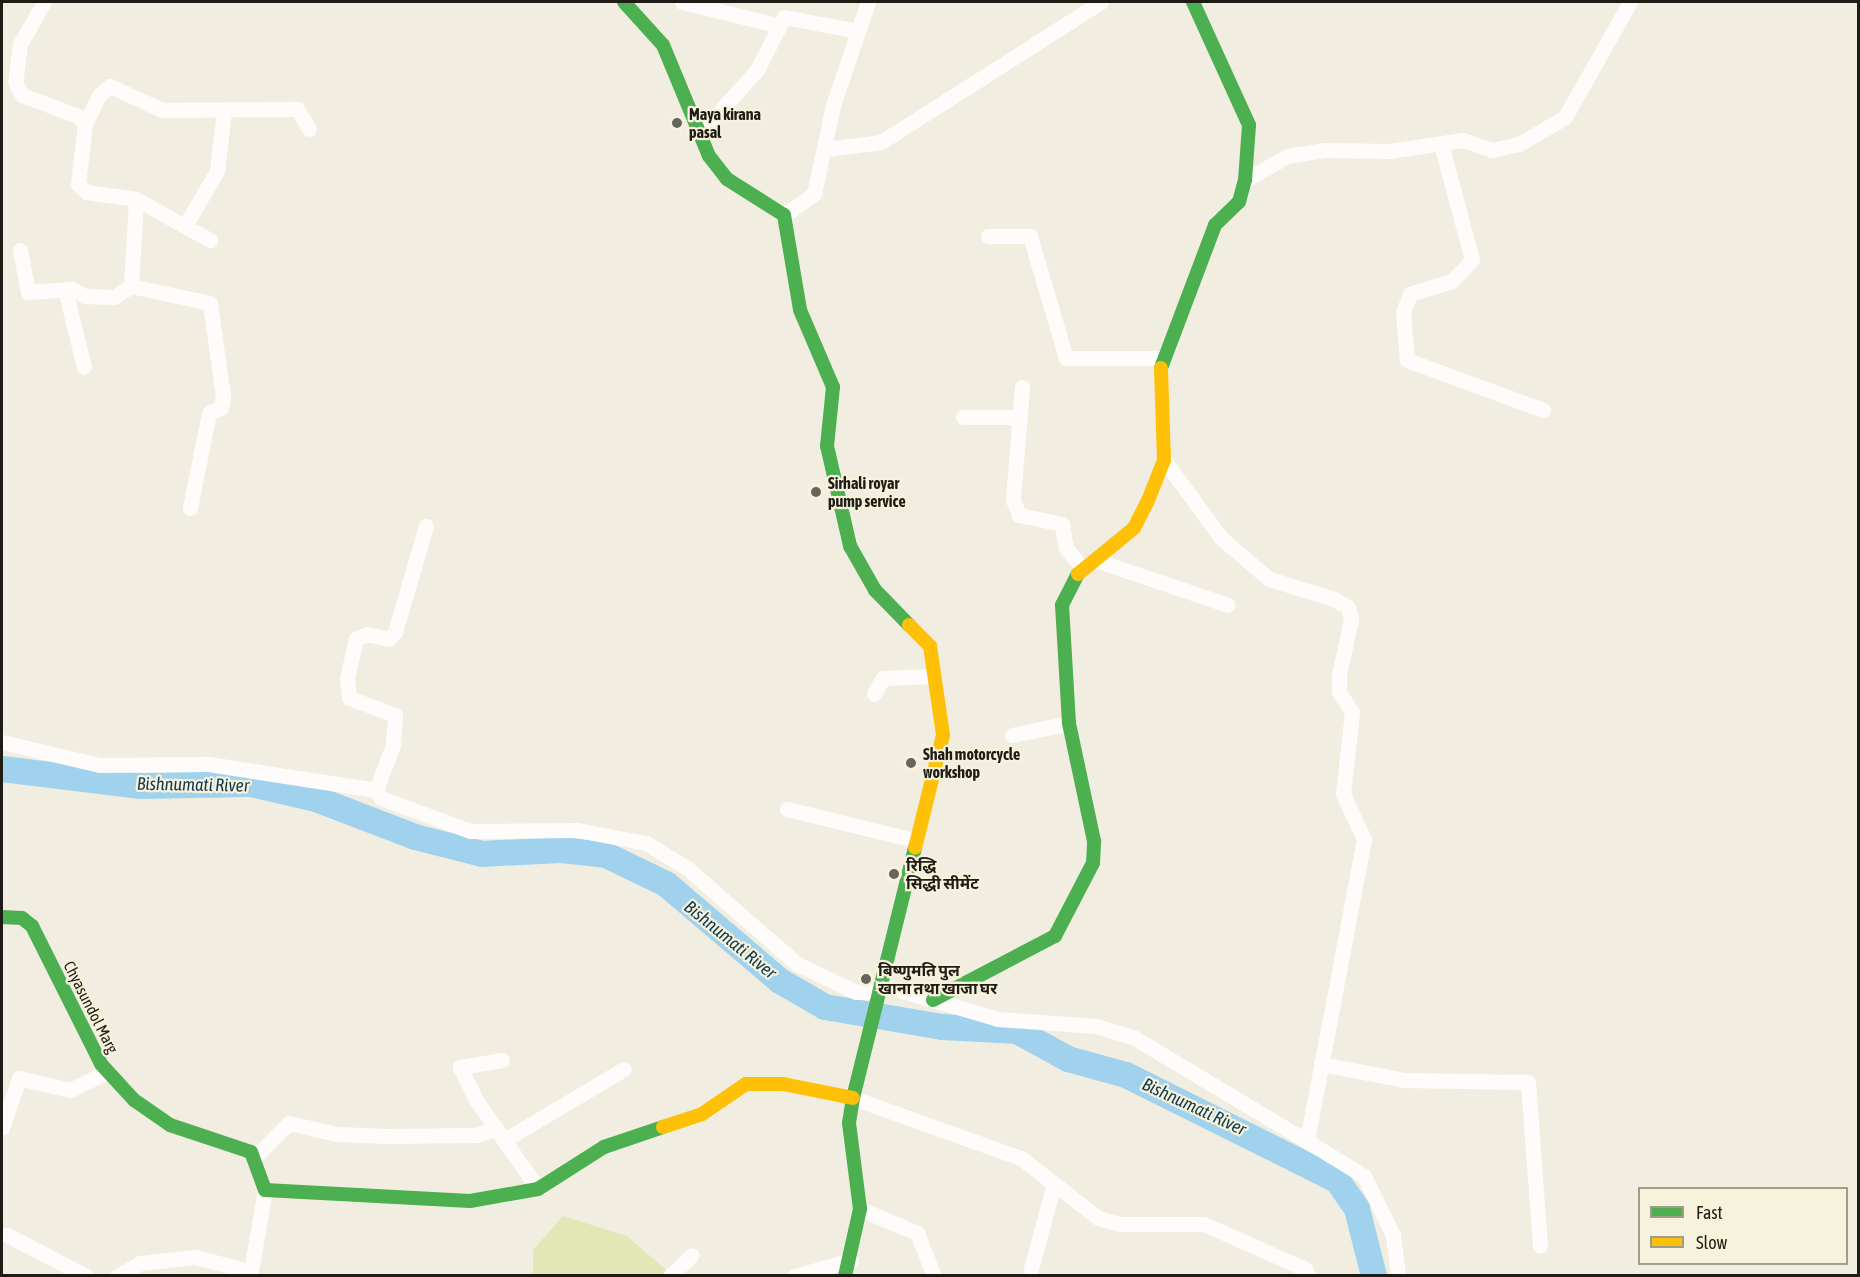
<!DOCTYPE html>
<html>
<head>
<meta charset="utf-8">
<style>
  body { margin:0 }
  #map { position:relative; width:1860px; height:1277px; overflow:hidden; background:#f1eee1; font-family:"Asap Condensed","Noto Sans Devanagari",sans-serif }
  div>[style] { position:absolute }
  .green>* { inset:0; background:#e2e8b5 }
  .river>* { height:26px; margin:-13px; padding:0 13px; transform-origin:13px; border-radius:13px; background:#a0d2ee }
  .street>* { height:15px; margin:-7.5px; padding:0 7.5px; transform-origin:7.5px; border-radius:7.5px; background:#fdfcfa }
  .fast>* { height:14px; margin:-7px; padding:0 7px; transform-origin:7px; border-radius:7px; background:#4caf50 }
  .slow>* { height:14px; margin:-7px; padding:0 7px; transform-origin:7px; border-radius:7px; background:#ffc107 }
  .dots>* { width:16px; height:16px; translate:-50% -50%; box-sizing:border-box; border:3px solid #f7f2db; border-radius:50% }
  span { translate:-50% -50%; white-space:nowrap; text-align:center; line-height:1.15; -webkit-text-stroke:4.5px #f7f2db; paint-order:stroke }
  .poi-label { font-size:16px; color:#1e1c14; font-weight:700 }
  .left { translate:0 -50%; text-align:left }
  .street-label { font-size:16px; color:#1e1c14 }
  .water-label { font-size:18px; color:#103a51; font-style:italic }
  .frame { position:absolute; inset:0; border:3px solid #1e1c14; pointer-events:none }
  .legend { position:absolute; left:1638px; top:1187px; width:210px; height:78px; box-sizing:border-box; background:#f7f2db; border:2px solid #a09c8b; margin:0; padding:8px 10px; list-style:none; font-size:18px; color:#1e1c14 }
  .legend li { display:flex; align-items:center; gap:12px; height:30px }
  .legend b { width:30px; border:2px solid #a09c8b }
</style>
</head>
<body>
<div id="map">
  <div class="green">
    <div style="clip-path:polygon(563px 1216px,627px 1236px,672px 1275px,533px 1275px,533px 1250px)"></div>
  </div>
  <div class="river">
    <div style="left:2px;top:769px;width:140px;rotate:7deg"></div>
    <div style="left:141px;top:786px;width:110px;rotate:-1deg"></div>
    <div style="left:251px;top:784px;width:67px;rotate:13deg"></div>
    <div style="left:316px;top:799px;width:106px;rotate:21deg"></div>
    <div style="left:415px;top:837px;width:69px;rotate:14.2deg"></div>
    <div style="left:482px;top:854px;width:79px;rotate:-2.9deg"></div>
    <div style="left:561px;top:850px;width:45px;rotate:6.3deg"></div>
    <div style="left:606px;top:855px;width:67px;rotate:25.8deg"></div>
    <div style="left:666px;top:884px;width:150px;rotate:40.4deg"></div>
    <div style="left:780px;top:981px;width:52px;rotate:30deg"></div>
    <div style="left:825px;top:1007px;width:119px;rotate:9.7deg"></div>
    <div style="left:942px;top:1027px;width:75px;rotate:3.1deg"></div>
    <div style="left:1017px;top:1031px;width:58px;rotate:28.8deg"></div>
    <div style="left:1068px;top:1059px;width:60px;rotate:15.4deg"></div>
    <div style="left:1126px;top:1075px;width:236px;rotate:26.5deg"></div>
    <div style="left:1337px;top:1180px;width:35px;rotate:55deg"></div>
    <div style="left:1357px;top:1209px;width:69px;rotate:75.8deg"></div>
  </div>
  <div class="street">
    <div style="left:44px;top:2px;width:48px;rotate:119.7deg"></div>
    <div style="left:20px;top:44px;width:38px;rotate:97deg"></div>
    <div style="left:15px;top:82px;width:15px;rotate:62deg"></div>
    <div style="left:22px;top:95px;width:60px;rotate:20.6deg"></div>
    <div style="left:78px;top:116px;width:11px;rotate:49deg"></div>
    <div style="left:682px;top:2px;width:98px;rotate:13.6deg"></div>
    <div style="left:699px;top:134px;width:86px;rotate:-47.8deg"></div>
    <div style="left:757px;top:70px;width:59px;rotate:-63deg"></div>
    <div style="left:784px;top:17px;width:75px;rotate:10.7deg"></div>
    <div style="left:1441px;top:144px;width:120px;rotate:75deg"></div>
    <div style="left:1472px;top:260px;width:29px;rotate:134deg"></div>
    <div style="left:1452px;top:281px;width:44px;rotate:162.8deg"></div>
    <div style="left:1410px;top:294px;width:19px;rotate:111deg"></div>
    <div style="left:1403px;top:312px;width:48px;rotate:85.2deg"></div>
    <div style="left:1407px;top:360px;width:145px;rotate:20.2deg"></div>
    <div style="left:827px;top:149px;width:54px;rotate:-7.4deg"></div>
    <div style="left:881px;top:142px;width:261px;rotate:-32.5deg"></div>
    <div style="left:1245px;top:180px;width:48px;rotate:-29.7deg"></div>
    <div style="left:1287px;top:156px;width:36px;rotate:-9deg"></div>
    <div style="left:1323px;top:150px;width:66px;rotate:0.9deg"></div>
    <div style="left:1389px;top:151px;width:75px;rotate:-8.5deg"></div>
    <div style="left:1463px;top:140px;width:31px;rotate:19deg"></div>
    <div style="left:1492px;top:150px;width:28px;rotate:-13deg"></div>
    <div style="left:1519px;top:144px;width:53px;rotate:-30.4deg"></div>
    <div style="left:1565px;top:117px;width:132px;rotate:-60.5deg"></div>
    <div style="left:136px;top:199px;width:85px;rotate:29deg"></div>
    <div style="left:784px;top:215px;width:37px;rotate:-35deg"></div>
    <div style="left:814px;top:194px;width:91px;rotate:-77.9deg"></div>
    <div style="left:833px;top:105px;width:109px;rotate:-71.2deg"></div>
    <div style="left:186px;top:224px;width:61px;rotate:-59.7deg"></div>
    <div style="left:217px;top:171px;width:60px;rotate:-83.3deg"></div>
    <div style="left:988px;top:236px;width:42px"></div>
    <div style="left:1030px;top:236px;width:127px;rotate:73.6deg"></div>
    <div style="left:1066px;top:358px;width:95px"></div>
    <div style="left:20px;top:250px;width:43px;rotate:79.2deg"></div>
    <div style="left:28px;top:292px;width:44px;rotate:-3.9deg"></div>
    <div style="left:72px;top:289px;width:15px;rotate:28deg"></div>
    <div style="left:85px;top:296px;width:29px;rotate:2deg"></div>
    <div style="left:114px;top:297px;width:20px;rotate:-33deg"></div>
    <div style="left:65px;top:289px;width:80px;rotate:76.3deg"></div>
    <div style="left:1022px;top:387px;width:113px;rotate:94.6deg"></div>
    <div style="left:1013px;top:500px;width:16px;rotate:68deg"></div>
    <div style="left:1019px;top:515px;width:44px;rotate:11.8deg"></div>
    <div style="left:1062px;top:524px;width:24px;rotate:81deg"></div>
    <div style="left:1066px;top:548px;width:27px;rotate:51deg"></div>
    <div style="left:963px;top:417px;width:55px"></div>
    <div style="left:1164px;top:460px;width:97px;rotate:53.8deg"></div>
    <div style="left:1221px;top:538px;width:63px;rotate:40.5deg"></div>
    <div style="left:1269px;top:579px;width:68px;rotate:17.1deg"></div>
    <div style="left:1334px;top:599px;width:16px;rotate:30deg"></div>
    <div style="left:1348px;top:607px;width:12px;rotate:76deg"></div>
    <div style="left:1351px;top:619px;width:57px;rotate:102.1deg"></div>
    <div style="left:1339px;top:675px;width:17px;rotate:90deg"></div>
    <div style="left:1339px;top:692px;width:24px;rotate:57deg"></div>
    <div style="left:1352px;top:712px;width:82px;rotate:96.3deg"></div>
    <div style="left:1343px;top:794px;width:50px;rotate:65deg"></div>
    <div style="left:1364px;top:839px;width:307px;rotate:100.7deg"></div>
    <div style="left:1307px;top:1141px;width:67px;rotate:31.6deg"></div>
    <div style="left:1364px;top:1176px;width:66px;rotate:63.8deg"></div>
    <div style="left:1393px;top:1235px;width:41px;rotate:83deg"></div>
    <div style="left:190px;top:508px;width:97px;rotate:-78.7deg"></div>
    <div style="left:209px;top:413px;width:13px;rotate:-23deg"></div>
    <div style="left:221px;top:408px;width:12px;rotate:-81deg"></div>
    <div style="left:223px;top:396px;width:94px;rotate:-98deg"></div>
    <div style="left:210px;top:303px;width:81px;rotate:-167.9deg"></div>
    <div style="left:131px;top:286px;width:87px;rotate:-86.7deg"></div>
    <div style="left:136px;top:199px;width:50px;rotate:-172deg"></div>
    <div style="left:86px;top:192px;width:11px;rotate:-135deg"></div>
    <div style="left:78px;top:184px;width:60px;rotate:-83.3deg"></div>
    <div style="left:85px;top:124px;width:32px;rotate:-64deg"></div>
    <div style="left:99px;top:95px;width:14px;rotate:-39deg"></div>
    <div style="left:110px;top:86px;width:57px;rotate:24.8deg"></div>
    <div style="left:162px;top:110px;width:135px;rotate:-0.4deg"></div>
    <div style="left:297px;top:109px;width:23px;rotate:59deg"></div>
    <div style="left:426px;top:526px;width:110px;rotate:106.3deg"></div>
    <div style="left:395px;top:632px;width:9px;rotate:131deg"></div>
    <div style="left:389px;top:639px;width:23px;rotate:-167deg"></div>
    <div style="left:367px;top:634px;width:12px;rotate:156deg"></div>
    <div style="left:356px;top:639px;width:40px;rotate:103deg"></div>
    <div style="left:347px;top:678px;width:20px;rotate:84deg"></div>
    <div style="left:349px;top:698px;width:49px;rotate:20.3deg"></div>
    <div style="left:395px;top:715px;width:30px;rotate:94deg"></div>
    <div style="left:393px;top:745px;width:48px;rotate:110.7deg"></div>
    <div style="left:376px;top:790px;width:9px;rotate:58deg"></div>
    <div style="left:381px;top:798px;width:95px;rotate:20.3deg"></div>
    <div style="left:470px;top:831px;width:107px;rotate:-0.5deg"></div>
    <div style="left:577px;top:830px;width:70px;rotate:10.7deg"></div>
    <div style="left:646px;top:843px;width:48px;rotate:31.4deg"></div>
    <div style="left:687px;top:868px;width:146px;rotate:41.1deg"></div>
    <div style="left:797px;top:964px;width:65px;rotate:25.4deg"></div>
    <div style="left:856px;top:992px;width:24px"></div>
    <div style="left:1095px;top:560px;width:140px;rotate:18.7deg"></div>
    <div style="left:874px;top:694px;width:18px;rotate:-61deg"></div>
    <div style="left:883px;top:678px;width:50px;rotate:-2.3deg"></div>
    <div style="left:1012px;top:735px;width:58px;rotate:-11.9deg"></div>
    <div style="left:2px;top:742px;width:100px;rotate:13.3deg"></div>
    <div style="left:99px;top:765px;width:109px;rotate:-0.5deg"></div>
    <div style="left:208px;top:764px;width:170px;rotate:8.8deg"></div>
    <div style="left:787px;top:809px;width:131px;rotate:13.7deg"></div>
    <div style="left:882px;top:985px;width:121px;rotate:16.3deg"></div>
    <div style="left:998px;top:1019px;width:98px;rotate:4.1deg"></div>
    <div style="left:1096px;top:1026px;width:39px;rotate:17deg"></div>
    <div style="left:1133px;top:1037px;width:203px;rotate:30.9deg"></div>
    <div style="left:502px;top:1060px;width:43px;rotate:170.5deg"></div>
    <div style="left:460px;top:1067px;width:37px;rotate:64deg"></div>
    <div style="left:476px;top:1100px;width:108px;rotate:55.1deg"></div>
    <div style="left:1321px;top:1064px;width:86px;rotate:10.8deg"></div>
    <div style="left:1405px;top:1080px;width:123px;rotate:0.9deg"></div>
    <div style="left:1528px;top:1082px;width:164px;rotate:85.8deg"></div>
    <div style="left:853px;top:1098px;width:178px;rotate:19.7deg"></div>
    <div style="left:1021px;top:1158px;width:98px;rotate:37.9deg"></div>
    <div style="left:1098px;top:1218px;width:24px;rotate:15deg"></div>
    <div style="left:1121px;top:1224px;width:83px"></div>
    <div style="left:1204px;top:1224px;width:111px;rotate:24deg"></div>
    <div style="left:1305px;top:1269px;width:8px;rotate:67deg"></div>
    <div style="left:2px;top:1128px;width:53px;rotate:-71.2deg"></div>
    <div style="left:19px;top:1078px;width:52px;rotate:13.2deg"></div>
    <div style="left:70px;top:1090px;width:41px;rotate:-25.9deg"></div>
    <div style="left:504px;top:1140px;width:139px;rotate:-30.6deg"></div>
    <div style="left:256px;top:1156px;width:47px;rotate:-45deg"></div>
    <div style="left:289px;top:1123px;width:49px;rotate:12.9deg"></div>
    <div style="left:337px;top:1134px;width:49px;rotate:2.3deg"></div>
    <div style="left:386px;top:1136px;width:90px;rotate:-0.6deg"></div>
    <div style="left:476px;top:1135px;width:21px;rotate:-17deg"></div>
    <div style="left:860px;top:1209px;width:62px;rotate:22.8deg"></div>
    <div style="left:917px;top:1233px;width:46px;rotate:68.4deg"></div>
    <div style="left:7px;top:1235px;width:89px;rotate:27.4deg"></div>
    <div style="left:1031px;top:1269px;width:85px;rotate:-75deg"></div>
    <div style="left:117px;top:1276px;width:26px;rotate:-29deg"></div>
    <div style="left:140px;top:1263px;width:55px;rotate:-6.2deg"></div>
    <div style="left:195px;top:1257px;width:56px;rotate:14.5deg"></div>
    <div style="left:250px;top:1276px;width:87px;rotate:-80.1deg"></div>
    <div style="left:670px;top:1276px;width:30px;rotate:-44deg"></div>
    <div style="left:795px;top:1276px;width:58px;rotate:-15.9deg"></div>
  </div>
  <div class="fast">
    <div style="left:624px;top:2px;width:58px;rotate:47.8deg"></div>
    <div style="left:663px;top:45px;width:120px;rotate:67.5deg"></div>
    <div style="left:709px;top:156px;width:29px;rotate:52deg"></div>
    <div style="left:727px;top:179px;width:67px;rotate:32.3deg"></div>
    <div style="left:784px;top:215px;width:96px;rotate:80.4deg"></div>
    <div style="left:800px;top:310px;width:84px;rotate:66.8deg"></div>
    <div style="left:833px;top:387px;width:59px;rotate:95.8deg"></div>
    <div style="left:827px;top:446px;width:103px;rotate:77deg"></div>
    <div style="left:850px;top:546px;width:51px;rotate:60.4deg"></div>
    <div style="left:875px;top:590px;width:49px;rotate:45.8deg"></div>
    <div style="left:1161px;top:368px;width:153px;rotate:-69.3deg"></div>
    <div style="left:1215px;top:225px;width:33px;rotate:-44deg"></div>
    <div style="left:1239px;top:202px;width:23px;rotate:-75deg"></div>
    <div style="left:1245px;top:180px;width:55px;rotate:-85.8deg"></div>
    <div style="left:1249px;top:125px;width:135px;rotate:-114.5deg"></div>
    <div style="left:2px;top:917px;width:20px;rotate:3deg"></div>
    <div style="left:22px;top:918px;width:13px;rotate:39deg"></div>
    <div style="left:32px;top:926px;width:154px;rotate:63.4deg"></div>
    <div style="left:101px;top:1064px;width:49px;rotate:47.5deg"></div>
    <div style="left:134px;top:1100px;width:44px;rotate:34.8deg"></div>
    <div style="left:170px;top:1125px;width:85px;rotate:18.4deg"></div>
    <div style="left:251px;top:1152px;width:40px;rotate:69.8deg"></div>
    <div style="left:265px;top:1190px;width:205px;rotate:3.1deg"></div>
    <div style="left:470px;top:1201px;width:69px;rotate:-10deg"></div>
    <div style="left:538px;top:1189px;width:78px;rotate:-32.5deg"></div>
    <div style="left:604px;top:1147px;width:62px;rotate:-18.7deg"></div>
    <div style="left:933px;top:1000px;width:138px;rotate:-27.7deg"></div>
    <div style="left:1055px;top:936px;width:82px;rotate:-62.5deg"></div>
    <div style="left:1093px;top:863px;width:22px;rotate:-87deg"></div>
    <div style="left:1094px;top:841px;width:121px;rotate:-102deg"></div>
    <div style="left:1069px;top:723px;width:118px;rotate:-93.4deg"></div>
    <div style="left:1062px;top:605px;width:35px;rotate:-63deg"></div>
    <div style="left:845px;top:1276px;width:69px;rotate:-77.4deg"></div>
    <div style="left:860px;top:1209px;width:87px;rotate:-97.3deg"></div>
    <div style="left:849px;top:1123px;width:25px;rotate:-81deg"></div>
    <div style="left:853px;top:1098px;width:258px;rotate:-76.1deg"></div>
  </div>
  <div class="slow">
    <div style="left:1078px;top:574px;width:72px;rotate:-39.4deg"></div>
    <div style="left:1134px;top:528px;width:28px;rotate:-63deg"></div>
    <div style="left:1147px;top:503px;width:46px;rotate:-68.4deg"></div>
    <div style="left:1164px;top:460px;width:92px;rotate:-91.9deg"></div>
    <div style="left:909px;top:625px;width:30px;rotate:45deg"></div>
    <div style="left:930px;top:646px;width:90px;rotate:81.7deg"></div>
    <div style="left:943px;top:735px;width:116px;rotate:103.9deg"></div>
    <div style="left:663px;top:1127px;width:41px;rotate:-18.4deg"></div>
    <div style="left:702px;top:1114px;width:53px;rotate:-34.3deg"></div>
    <div style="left:746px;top:1084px;width:37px"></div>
    <div style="left:783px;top:1084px;width:71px;rotate:11.3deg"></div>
  </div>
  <div class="dots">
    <div style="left:677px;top:123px;background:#68665c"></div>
    <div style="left:816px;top:492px;background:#68665c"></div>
    <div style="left:911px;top:763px;background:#68665c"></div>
    <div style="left:894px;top:874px;background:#68665c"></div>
    <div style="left:866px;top:979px;background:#68665c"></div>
  </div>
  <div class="poi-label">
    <span class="left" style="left:689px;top:123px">Maya kirana<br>pasal</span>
    <span class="left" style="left:828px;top:492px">Sirhali royar<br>pump service</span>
    <span class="left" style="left:923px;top:763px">Shah motorcycle<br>workshop</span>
    <span class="left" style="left:906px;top:874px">रिद्धि<br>सिद्धी सीमेंट</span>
    <span class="left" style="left:878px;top:979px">बिष्णुमति पुल<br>खाना तथा खाजा घर</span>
  </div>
  <div class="street-label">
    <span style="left:91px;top:1007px;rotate:63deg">Chyasundol Marg</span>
  </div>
  <div class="water-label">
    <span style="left:193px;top:785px;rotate:1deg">Bishnumati River</span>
    <span style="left:730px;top:940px;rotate:39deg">Bishnumati River</span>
    <span style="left:1194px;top:1107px;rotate:25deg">Bishnumati River</span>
  </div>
  <div class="frame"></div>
  <ul class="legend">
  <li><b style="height:8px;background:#4caf50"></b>Fast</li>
  <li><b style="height:8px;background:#ffc107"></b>Slow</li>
  </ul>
</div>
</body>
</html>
